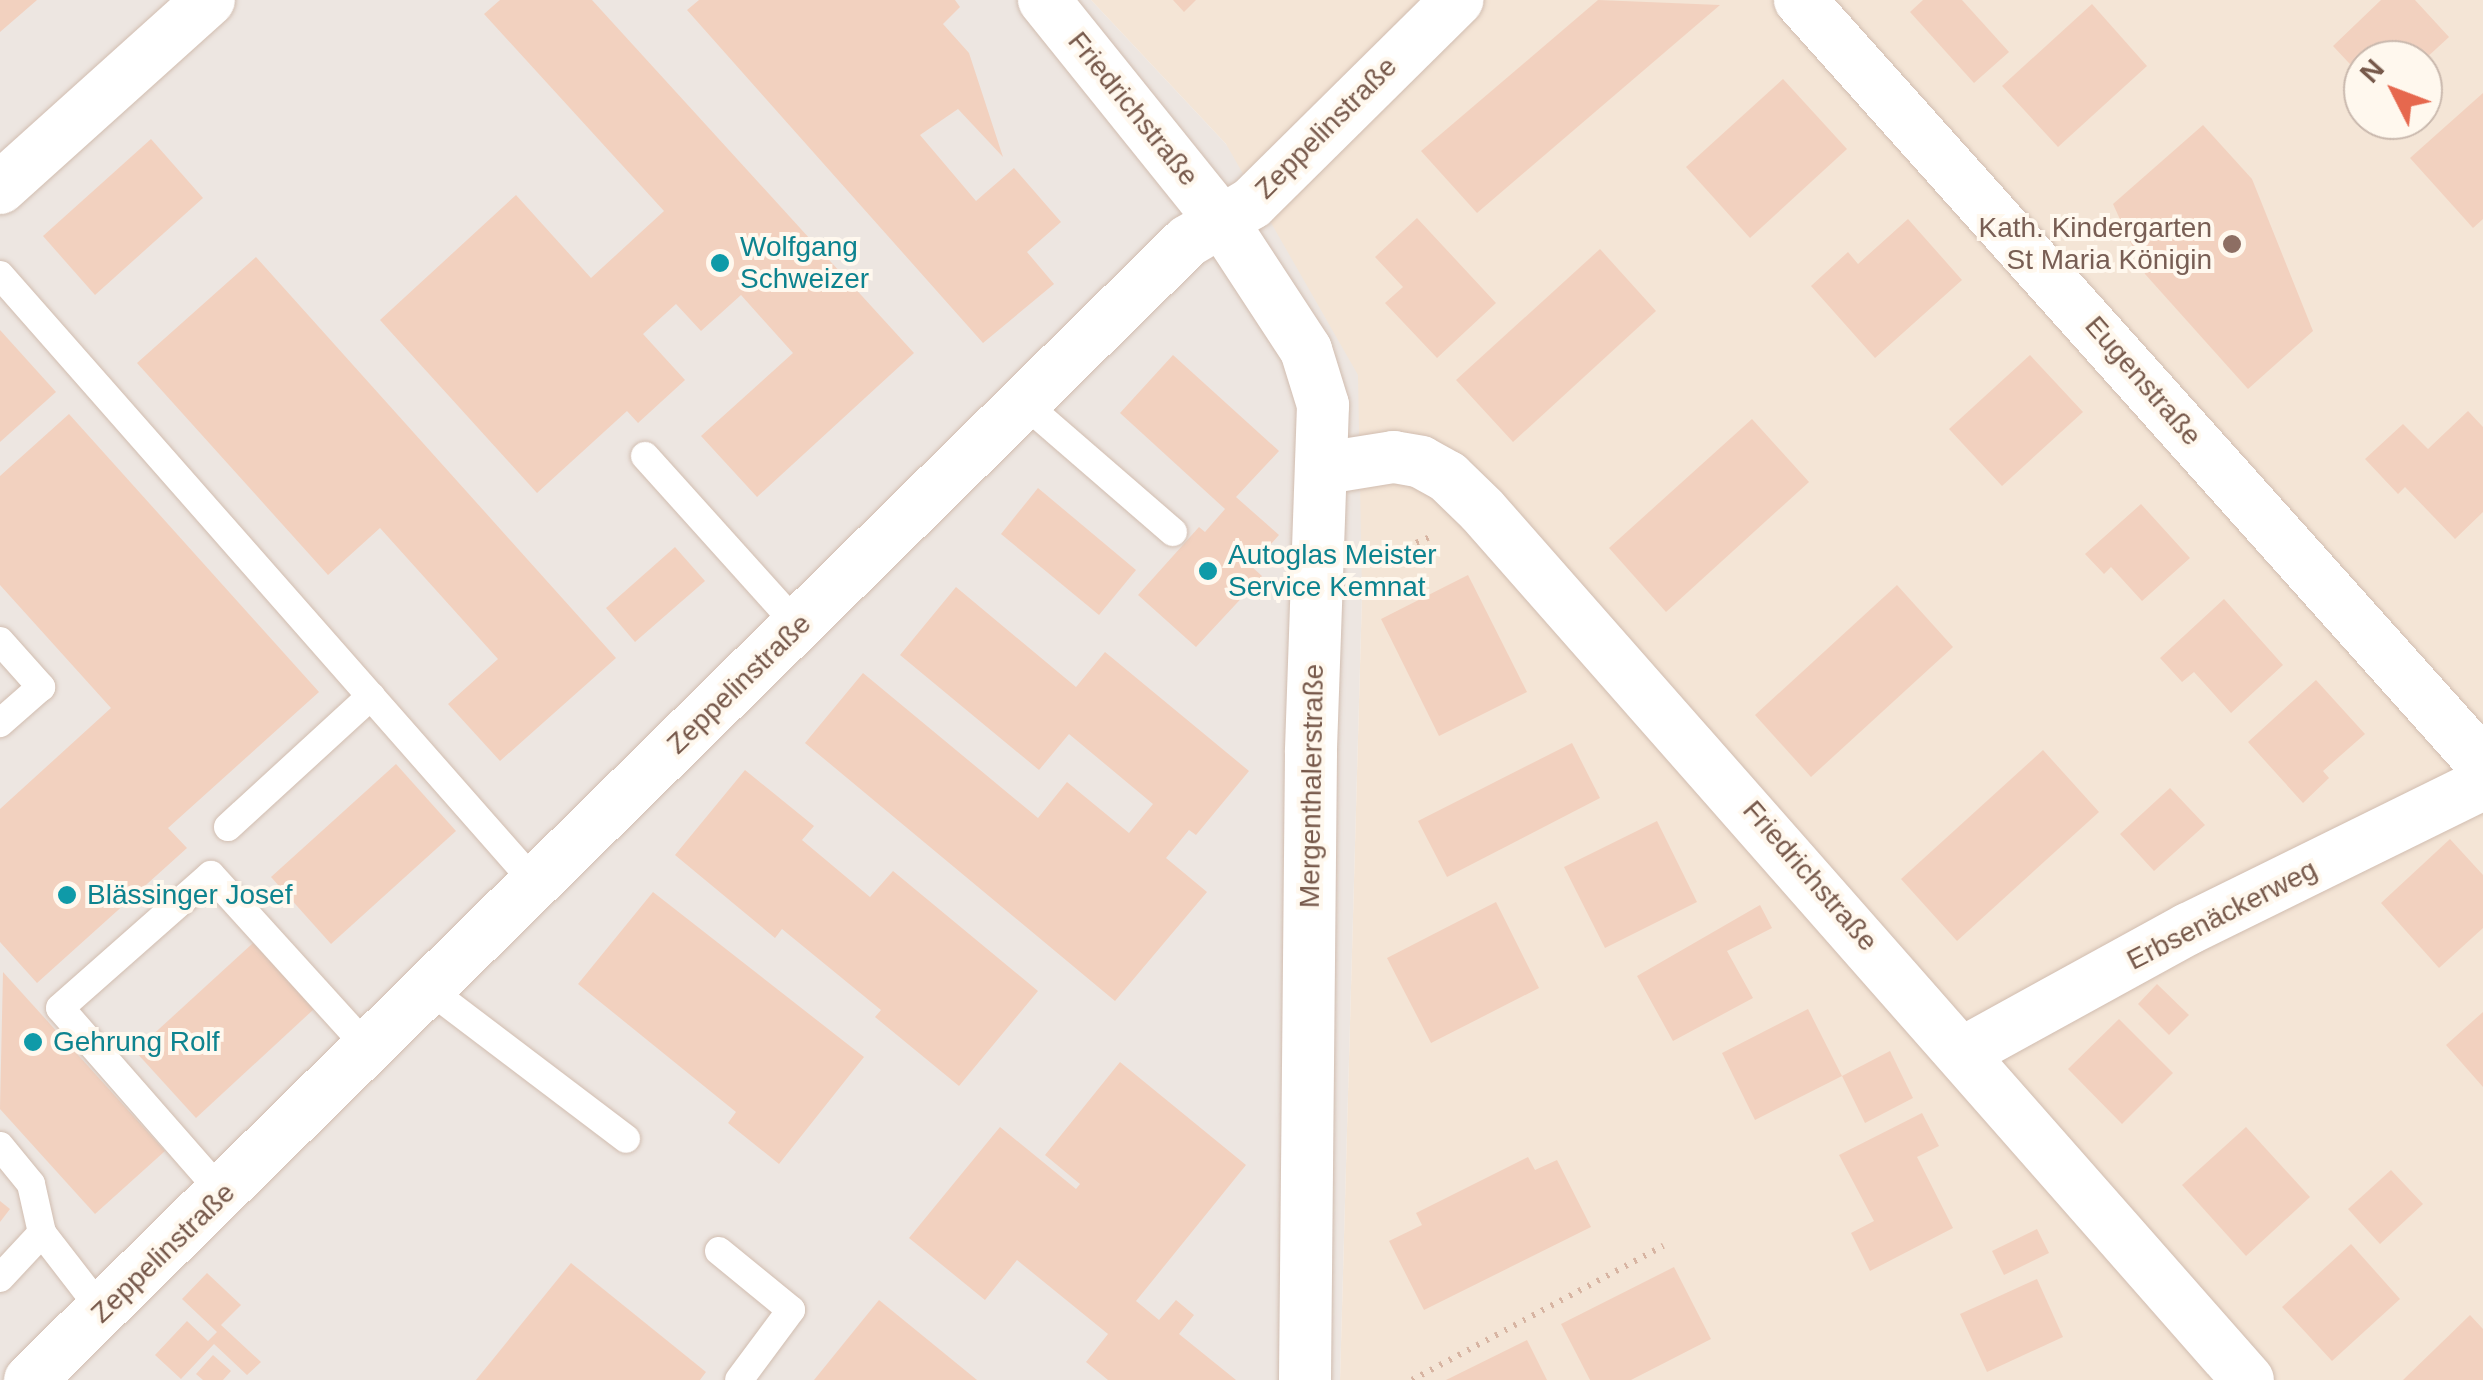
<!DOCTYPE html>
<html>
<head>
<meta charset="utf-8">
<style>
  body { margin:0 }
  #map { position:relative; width:2483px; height:1380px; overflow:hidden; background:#fcf3e8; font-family:Helvetica,sans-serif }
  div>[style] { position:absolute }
  .residential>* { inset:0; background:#f4e5d6 }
  .industrial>* { inset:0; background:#ede6e1 }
  .building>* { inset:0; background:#f2d1bf }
  .path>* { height:6px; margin-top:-3px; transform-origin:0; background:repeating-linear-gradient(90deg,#d7b4a2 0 2.5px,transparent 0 10.5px) }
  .roads { filter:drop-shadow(0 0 2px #d1bdb0) drop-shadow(0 0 2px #d1bdb0) }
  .service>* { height:28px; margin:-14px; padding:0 14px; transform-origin:14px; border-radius:14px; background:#fff }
  .minor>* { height:52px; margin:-26px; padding:0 26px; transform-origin:26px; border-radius:26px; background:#fff }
  .dots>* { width:28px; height:28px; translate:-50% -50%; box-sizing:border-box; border:5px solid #fff8ee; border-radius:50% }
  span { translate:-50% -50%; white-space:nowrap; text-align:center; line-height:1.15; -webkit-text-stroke:8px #fff8ee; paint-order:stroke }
  .street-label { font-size:28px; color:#77594b }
  .education-label { font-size:28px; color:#785e54 }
  .right { translate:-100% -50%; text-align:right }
  .culture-label { font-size:28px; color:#0d838f }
  .left { translate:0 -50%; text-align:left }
  .north { position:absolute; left:2343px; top:40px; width:100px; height:100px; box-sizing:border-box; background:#fff8ee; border:2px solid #c9b8ad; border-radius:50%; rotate:312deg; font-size:28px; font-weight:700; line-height:40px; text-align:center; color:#77594b }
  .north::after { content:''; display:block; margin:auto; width:35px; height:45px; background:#e6684e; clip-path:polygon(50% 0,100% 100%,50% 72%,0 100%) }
</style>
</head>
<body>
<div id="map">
  <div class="residential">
    <div style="clip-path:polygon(evenodd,1091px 0,2483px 0,2483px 1380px,1340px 1380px,1362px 595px,1226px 144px,1091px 0,2363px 60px,2423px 60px,2423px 120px,2363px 120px,2363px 60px)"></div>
  </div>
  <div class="industrial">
    <div style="clip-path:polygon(0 0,1091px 0,1226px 144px,1358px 375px,1362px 595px,1340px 1380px,0 1380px)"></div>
  </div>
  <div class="building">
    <div style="clip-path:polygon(0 0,37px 0,0 32px)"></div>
    <div style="clip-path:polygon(500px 0,592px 0,914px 353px,757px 497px,701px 436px,793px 353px,741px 295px,701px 331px,676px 304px,643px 334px,685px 380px,638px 423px,627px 411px,537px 493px,380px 320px,516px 195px,591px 278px,664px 211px,484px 14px)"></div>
    <div style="clip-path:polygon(699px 0,955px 0,960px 7px,943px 24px,969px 53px,1003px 157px,958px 109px,920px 135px,976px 201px,1014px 168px,1061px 222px,1027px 252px,1054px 284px,983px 343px,687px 10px)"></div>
    <div style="clip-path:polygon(1173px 0,1196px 0,1184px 12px)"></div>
    <div style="clip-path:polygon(1598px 0,1720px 5px,1477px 213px,1421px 151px)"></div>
    <div style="clip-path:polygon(1923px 0,1962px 0,2009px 52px,1974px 83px,1910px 12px)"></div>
    <div style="clip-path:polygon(2381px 0,2415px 0,2449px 37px,2424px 60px,2363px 60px,2363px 78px,2333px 46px)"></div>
    <div style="clip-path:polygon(2092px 4px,2147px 66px,2058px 147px,2002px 86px)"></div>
    <div style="clip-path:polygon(1783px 79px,1847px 149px,1750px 238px,1686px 167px)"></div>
    <div style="clip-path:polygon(2483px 93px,2483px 219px,2473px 228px,2410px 158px)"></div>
    <div style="clip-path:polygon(2203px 125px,2252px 179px,2313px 331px,2248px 389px,2145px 274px,2113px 204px)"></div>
    <div style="clip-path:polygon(151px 139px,203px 198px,95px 295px,43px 236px)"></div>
    <div style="clip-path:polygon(1417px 218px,1496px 303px,1437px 358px,1385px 303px,1403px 287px,1375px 257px)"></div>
    <div style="clip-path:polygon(1908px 219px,1962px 280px,1875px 358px,1811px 286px,1848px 252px,1858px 264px)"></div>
    <div style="clip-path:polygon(1600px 249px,1656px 311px,1513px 442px,1456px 380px)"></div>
    <div style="clip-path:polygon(256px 257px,616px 658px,500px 761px,448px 704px,498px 659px,380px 528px,328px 575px,137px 363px)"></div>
    <div style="clip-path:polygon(0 330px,56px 392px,0 442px)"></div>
    <div style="clip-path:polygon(1173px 355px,1279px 451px,1236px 497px,1279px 535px,1251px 566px,1262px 576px,1196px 647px,1138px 595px,1199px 527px,1205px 532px,1225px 509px,1120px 413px)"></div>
    <div style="clip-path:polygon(2030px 355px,2083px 412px,2002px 486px,1949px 429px)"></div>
    <div style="clip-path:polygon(2468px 411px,2483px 427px,2483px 512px,2455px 539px,2405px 487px,2398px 494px,2365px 459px,2403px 424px,2428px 449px)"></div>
    <div style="clip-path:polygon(69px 414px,319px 692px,168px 828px,187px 848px,37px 983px,0 942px,0 809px,111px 708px,0 585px,0 476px)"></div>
    <div style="clip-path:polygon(1752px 419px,1809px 482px,1666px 612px,1609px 548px)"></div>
    <div style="clip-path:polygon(1038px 488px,1136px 570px,1099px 615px,1001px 534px)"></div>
    <div style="clip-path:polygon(2141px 504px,2190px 558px,2142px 601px,2111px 567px,2104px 574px,2085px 554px)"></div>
    <div style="clip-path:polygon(675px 547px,705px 581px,635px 642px,606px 608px)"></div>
    <div style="clip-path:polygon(1468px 575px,1527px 692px,1439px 736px,1381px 619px)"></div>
    <div style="clip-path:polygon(1897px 585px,1953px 647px,1811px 777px,1755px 715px)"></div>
    <div style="clip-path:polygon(956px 587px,1076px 687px,1105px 652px,1249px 771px,1196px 835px,1189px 830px,1166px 858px,1207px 892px,1115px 1001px,805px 743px,863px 673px,1038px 818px,1067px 782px,1129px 833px,1153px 804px,1069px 734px,1039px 770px,900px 655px)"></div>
    <div style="clip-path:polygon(2224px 599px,2283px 665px,2231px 713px,2194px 672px,2182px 682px,2160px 658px)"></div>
    <div style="clip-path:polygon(2316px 680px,2365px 734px,2323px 771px,2329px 778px,2303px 803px,2248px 742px)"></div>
    <div style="clip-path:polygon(1572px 743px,1600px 798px,1447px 877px,1418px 821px)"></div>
    <div style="clip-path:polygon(2043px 750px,2099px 812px,1957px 941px,1901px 879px)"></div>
    <div style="clip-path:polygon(396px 764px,456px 831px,331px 944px,271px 877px)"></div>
    <div style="clip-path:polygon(745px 770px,814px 826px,802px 840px,870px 897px,893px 871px,1038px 991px,959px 1086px,875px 1017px,881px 1010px,782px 929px,775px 938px,675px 855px)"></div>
    <div style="clip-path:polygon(2170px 788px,2205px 825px,2154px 871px,2120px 834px)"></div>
    <div style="clip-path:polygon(1657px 821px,1697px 902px,1605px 948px,1564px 867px)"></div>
    <div style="clip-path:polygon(2450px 839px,2483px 875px,2483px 928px,2439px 968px,2381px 903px)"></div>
    <div style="clip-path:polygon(653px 892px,864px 1057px,779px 1164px,728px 1123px,736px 1112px,578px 984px)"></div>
    <div style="clip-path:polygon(1496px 902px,1539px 988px,1431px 1043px,1387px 958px)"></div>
    <div style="clip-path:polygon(1760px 905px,1772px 928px,1727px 951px,1753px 998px,1673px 1041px,1637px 976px)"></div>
    <div style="clip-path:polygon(253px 943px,314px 1009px,196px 1118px,135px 1051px)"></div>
    <div style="clip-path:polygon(3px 972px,165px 1151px,95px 1214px,0 1109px)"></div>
    <div style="clip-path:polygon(2157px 984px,2189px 1015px,2169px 1035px,2138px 1004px)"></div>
    <div style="clip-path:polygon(1808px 1009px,1842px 1076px,1755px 1120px,1722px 1053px)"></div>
    <div style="clip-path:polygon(2483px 1012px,2483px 1087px,2446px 1045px)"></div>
    <div style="clip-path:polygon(2119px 1019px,2173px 1073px,2122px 1124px,2068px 1069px)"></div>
    <div style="clip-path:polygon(1890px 1051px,1913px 1098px,1865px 1123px,1842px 1076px)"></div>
    <div style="clip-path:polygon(1120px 1062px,1246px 1165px,1136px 1301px,1159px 1320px,1176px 1300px,1194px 1315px,1179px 1334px,1236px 1380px,1108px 1380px,1086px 1362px,1108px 1334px,1017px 1260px,985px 1300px,909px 1238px,1000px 1127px,1076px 1189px,1080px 1184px,1045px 1155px)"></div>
    <div style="clip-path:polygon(1922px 1113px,1939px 1146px,1917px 1157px,1953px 1228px,1870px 1271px,1851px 1233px,1874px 1221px,1839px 1155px)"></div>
    <div style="clip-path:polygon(2246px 1127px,2310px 1197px,2246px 1256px,2182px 1185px)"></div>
    <div style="clip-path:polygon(1528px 1157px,1535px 1170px,1557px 1160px,1591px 1227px,1424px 1310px,1389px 1241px,1422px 1225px,1416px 1213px)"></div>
    <div style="clip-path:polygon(2391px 1170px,2423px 1204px,2380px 1244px,2348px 1209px)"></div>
    <div style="clip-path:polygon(0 1201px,10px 1209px,0 1222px)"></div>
    <div style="clip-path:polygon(2037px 1229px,2049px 1253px,2004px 1275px,1992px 1251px)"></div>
    <div style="clip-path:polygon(2351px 1244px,2400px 1299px,2332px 1361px,2282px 1307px)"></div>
    <div style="clip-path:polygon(571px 1263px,706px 1372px,700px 1380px,476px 1380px)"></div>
    <div style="clip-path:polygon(1674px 1267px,1711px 1339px,1631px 1380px,1590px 1380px,1561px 1324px)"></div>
    <div style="clip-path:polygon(207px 1273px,241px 1305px,221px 1325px,261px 1362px,247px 1375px,214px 1344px,181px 1379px,155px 1355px,187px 1321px,208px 1341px,217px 1332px,182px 1299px)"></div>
    <div style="clip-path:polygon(2037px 1279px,2063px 1337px,1987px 1372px,1960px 1314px)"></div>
    <div style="clip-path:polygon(879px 1300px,977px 1380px,814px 1380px)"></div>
    <div style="clip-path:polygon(2470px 1315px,2483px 1329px,2483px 1380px,2403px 1380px)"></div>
    <div style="clip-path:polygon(1527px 1340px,1547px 1380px,1446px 1380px)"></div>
    <div style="clip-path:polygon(213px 1355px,231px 1371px,223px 1380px,203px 1380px,196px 1374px)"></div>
  </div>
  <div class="path">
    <div style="left:1368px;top:563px;width:73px;rotate:-22.7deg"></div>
    <div style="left:1412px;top:1380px;width:285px;rotate:-28.1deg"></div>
  </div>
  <div class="roads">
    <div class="service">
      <div style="left:0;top:275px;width:811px;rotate:48.65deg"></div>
      <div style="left:1024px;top:403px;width:197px;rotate:40.9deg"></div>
      <div style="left:645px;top:456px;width:229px;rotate:48deg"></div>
      <div style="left:0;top:641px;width:62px;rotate:48.3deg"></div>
      <div style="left:41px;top:687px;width:55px;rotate:138.7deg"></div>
      <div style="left:228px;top:827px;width:194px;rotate:-42.5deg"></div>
      <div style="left:430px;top:990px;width:246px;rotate:37.2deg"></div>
      <div style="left:0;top:1146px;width:49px;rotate:50.8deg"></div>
      <div style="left:31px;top:1184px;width:50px;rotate:77.3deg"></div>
      <div style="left:223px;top:1194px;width:247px;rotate:-131.2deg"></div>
      <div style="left:60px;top:1008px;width:201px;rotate:-41.4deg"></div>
      <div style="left:211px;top:875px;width:235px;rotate:47.8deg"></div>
      <div style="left:719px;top:1251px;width:93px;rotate:39.3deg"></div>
      <div style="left:791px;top:1310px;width:87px;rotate:126.6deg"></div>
      <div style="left:0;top:1278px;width:62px;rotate:-47deg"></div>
      <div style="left:42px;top:1233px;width:100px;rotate:52.3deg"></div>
    </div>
    <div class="minor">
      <div style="left:1044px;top:0;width:282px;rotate:51.2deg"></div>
      <div style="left:1221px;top:220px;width:155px;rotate:56.8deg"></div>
      <div style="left:1306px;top:350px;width:58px;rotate:72.8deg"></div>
      <div style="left:1323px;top:405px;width:348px;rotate:92deg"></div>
      <div style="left:1311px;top:753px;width:627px;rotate:90.55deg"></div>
      <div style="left:1800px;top:0;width:1025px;rotate:48.2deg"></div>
      <div style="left:0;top:188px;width:281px;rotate:-42deg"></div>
      <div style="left:1325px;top:468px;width:70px;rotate:-9.1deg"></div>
      <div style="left:1394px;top:457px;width:27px;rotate:10deg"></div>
      <div style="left:1421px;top:462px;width:31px;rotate:29deg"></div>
      <div style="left:1448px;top:477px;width:47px;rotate:44.1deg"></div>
      <div style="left:1482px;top:510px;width:1159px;rotate:48.64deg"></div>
      <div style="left:1964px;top:1052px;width:256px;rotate:-28.8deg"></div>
      <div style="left:2188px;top:929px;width:329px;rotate:-26.2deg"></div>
      <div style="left:30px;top:1380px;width:1624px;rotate:-44.53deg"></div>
      <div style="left:1188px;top:241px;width:74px;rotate:-30.7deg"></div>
      <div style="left:1252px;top:203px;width:289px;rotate:-44.7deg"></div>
    </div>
  </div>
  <div class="dots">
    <div style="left:2232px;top:244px;background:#8d6e63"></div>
    <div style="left:720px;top:263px;background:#0f9aa8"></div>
    <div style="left:1208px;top:571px;background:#0f9aa8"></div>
    <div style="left:67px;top:895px;background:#0f9aa8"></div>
    <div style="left:33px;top:1042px;background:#0f9aa8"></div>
  </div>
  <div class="street-label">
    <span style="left:1133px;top:109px;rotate:51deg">Friedrichstraße</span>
    <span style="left:1326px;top:128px;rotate:-45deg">Zeppelinstraße</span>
    <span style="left:2143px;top:381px;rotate:49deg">Eugenstraße</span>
    <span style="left:739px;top:684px;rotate:-44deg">Zeppelinstraße</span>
    <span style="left:1312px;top:786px;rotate:-89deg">Mergenthalerstraße</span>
    <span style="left:1810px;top:876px;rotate:49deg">Friedrichstraße</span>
    <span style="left:2222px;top:915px;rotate:-27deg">Erbsenäckerweg</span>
    <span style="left:163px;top:1253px;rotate:-44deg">Zeppelinstraße</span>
  </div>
  <div class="education-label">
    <span class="right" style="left:2212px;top:244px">Kath. Kindergarten<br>St Maria Königin</span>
  </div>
  <div class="culture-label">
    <span class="left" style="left:740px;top:263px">Wolfgang<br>Schweizer</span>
    <span class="left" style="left:1228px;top:571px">Autoglas Meister<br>Service Kemnat</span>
    <span class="left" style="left:87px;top:895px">Blässinger Josef</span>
    <span class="left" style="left:53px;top:1042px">Gehrung Rolf</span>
  </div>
  <div class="north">N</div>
</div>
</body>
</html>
